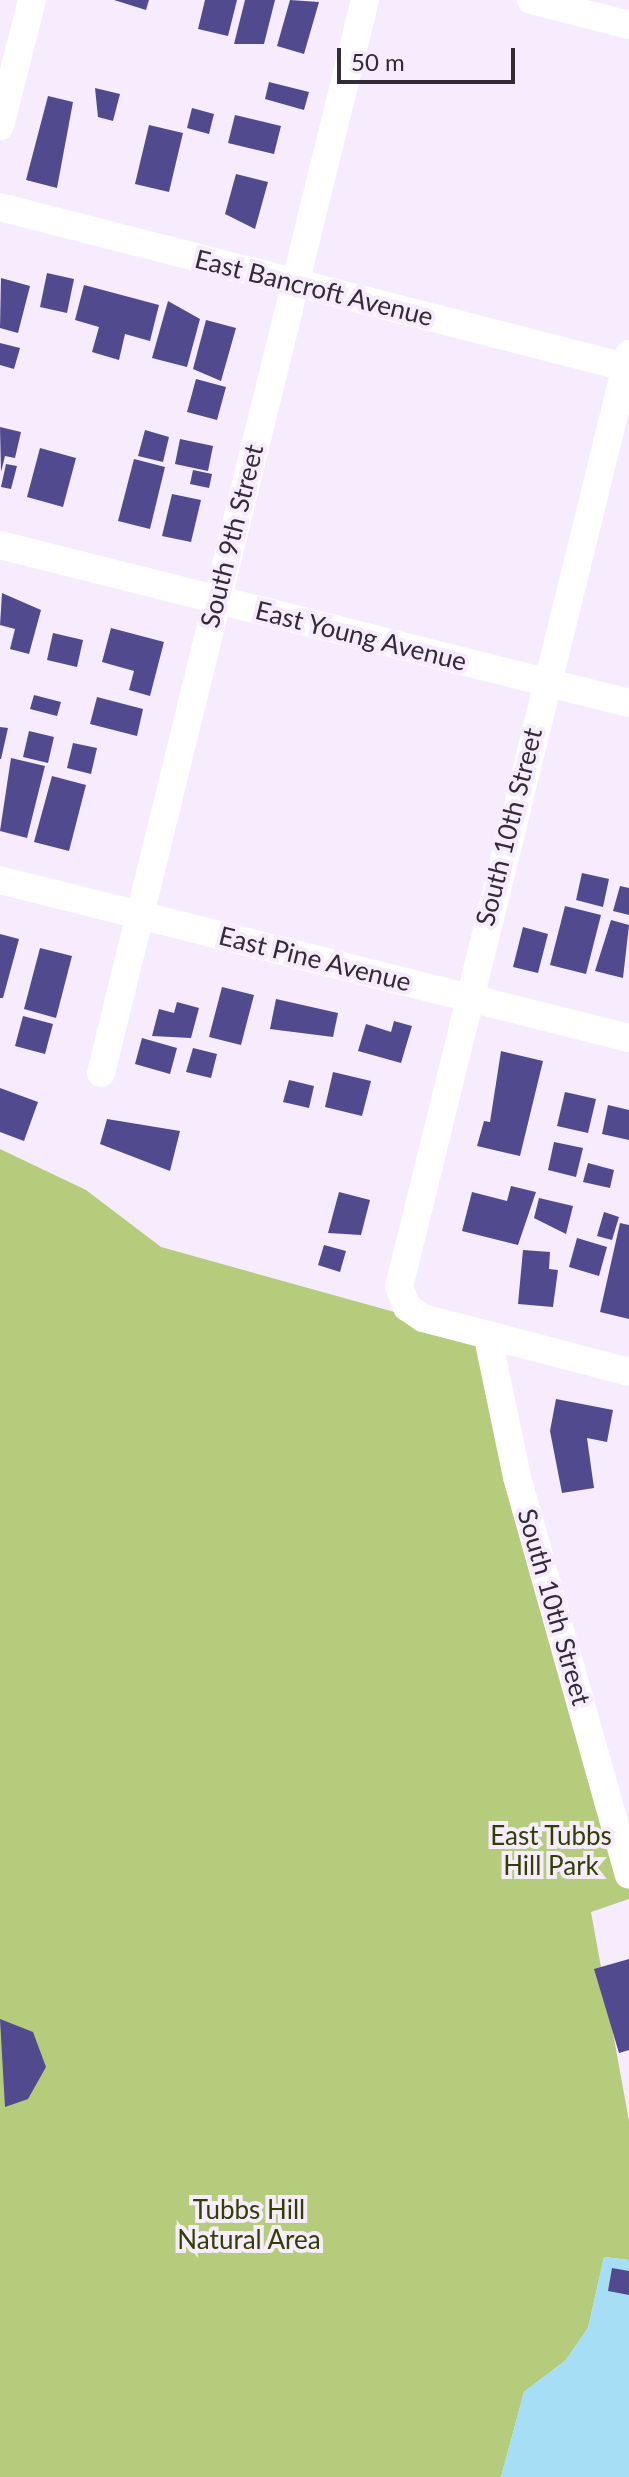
<!DOCTYPE html>
<html>
<head>
<meta charset="utf-8">
<style>
  body { margin:0 }
  #map { position:relative; width:629px; height:2477px; overflow:hidden; background:#f6ecfd; font-family:Lato,sans-serif }
  div>[style] { position:absolute }
  .green>* { inset:0; background:#b5cc7d }
  .water>* { inset:0; background:#a6dff5 }
  .building>* { inset:0; background:#524a8f }
  .street>* { height:28px; margin:-14px; padding:0 14px; transform-origin:14px; border-radius:14px; background:#fff }
  span { translate:-50% -50%; white-space:nowrap; text-align:center; line-height:1.15; -webkit-text-stroke:8px #f6ecfd; paint-order:stroke }
  .street-label { font-size:26px; color:#332c37 }
  .park-label { font-size:26px; color:#323f00 }
  .scale { position:absolute; left:337px; top:48px; width:178px; height:36px; box-sizing:border-box; border:4px solid #332c37; border-top:0; padding-left:10px; font-size:24px; line-height:28px; white-space:nowrap; color:#332c37; -webkit-text-stroke:6px #f6ecfd; paint-order:stroke }
</style>
</head>
<body>
<div id="map">
  <div class="green">
    <div style="clip-path:polygon(0 1149px,86px 1190px,161px 1247px,488px 1338px,629px 1875px,629px 1899px,591px 1912px,629px 2121px,629px 2260px,604px 2257px,588px 2328px,566px 2360px,524px 2392px,501px 2477px,0 2477px)"></div>
  </div>
  <div class="water">
    <div style="clip-path:polygon(604px 2257px,629px 2260px,629px 2477px,501px 2477px,524px 2392px,566px 2360px,588px 2328px)"></div>
  </div>
  <div class="building">
    <div style="clip-path:polygon(114px 0,149px 0,146px 10px)"></div>
    <div style="clip-path:polygon(205px 0,237px 0,228px 36px,198px 29px)"></div>
    <div style="clip-path:polygon(245px 0,275px 0,264px 44px,234px 44px)"></div>
    <div style="clip-path:polygon(290px 0,319px 2px,304px 54px,277px 46px)"></div>
    <div style="clip-path:polygon(269px 82px,309px 92px,304px 110px,265px 99px)"></div>
    <div style="clip-path:polygon(95px 88px,120px 94px,113px 121px,98px 117px)"></div>
    <div style="clip-path:polygon(48px 96px,73px 102px,57px 188px,26px 180px)"></div>
    <div style="clip-path:polygon(192px 108px,214px 114px,209px 134px,187px 128px)"></div>
    <div style="clip-path:polygon(235px 115px,281px 126px,274px 154px,228px 143px)"></div>
    <div style="clip-path:polygon(149px 125px,183px 133px,169px 192px,135px 184px)"></div>
    <div style="clip-path:polygon(236px 174px,268px 182px,255px 229px,225px 214px)"></div>
    <div style="clip-path:polygon(47px 273px,74px 279px,67px 313px,40px 307px)"></div>
    <div style="clip-path:polygon(1px 278px,30px 286px,18px 333px,0 328px)"></div>
    <div style="clip-path:polygon(84px 285px,159px 305px,150px 341px,125px 334px,119px 360px,92px 352px,99px 327px,75px 320px)"></div>
    <div style="clip-path:polygon(168px 301px,200px 319px,187px 367px,152px 358px)"></div>
    <div style="clip-path:polygon(206px 320px,236px 328px,221px 381px,193px 369px)"></div>
    <div style="clip-path:polygon(0 343px,20px 348px,14px 369px,0 365px)"></div>
    <div style="clip-path:polygon(196px 379px,226px 387px,217px 420px,187px 412px)"></div>
    <div style="clip-path:polygon(0 427px,21px 432px,15px 458px,5px 456px,1px 472px)"></div>
    <div style="clip-path:polygon(145px 430px,169px 437px,163px 462px,138px 456px)"></div>
    <div style="clip-path:polygon(180px 439px,213px 446px,208px 471px,175px 464px)"></div>
    <div style="clip-path:polygon(40px 448px,76px 458px,63px 507px,27px 497px)"></div>
    <div style="clip-path:polygon(134px 459px,165px 467px,150px 529px,118px 521px)"></div>
    <div style="clip-path:polygon(6px 464px,17px 466px,11px 489px,1px 487px)"></div>
    <div style="clip-path:polygon(193px 470px,212px 474px,209px 488px,190px 484px)"></div>
    <div style="clip-path:polygon(172px 494px,201px 500px,191px 542px,162px 536px)"></div>
    <div style="clip-path:polygon(2px 593px,41px 610px,29px 654px,10px 649px,15px 629px,0 625px)"></div>
    <div style="clip-path:polygon(111px 628px,164px 642px,150px 696px,129px 690px,134px 671px,102px 662px)"></div>
    <div style="clip-path:polygon(53px 633px,83px 640px,77px 667px,47px 660px)"></div>
    <div style="clip-path:polygon(34px 695px,61px 702px,57px 716px,30px 709px)"></div>
    <div style="clip-path:polygon(97px 697px,143px 709px,137px 736px,90px 724px)"></div>
    <div style="clip-path:polygon(0 727px,8px 728px,1px 759px,0 759px)"></div>
    <div style="clip-path:polygon(29px 731px,54px 737px,48px 763px,23px 757px)"></div>
    <div style="clip-path:polygon(73px 743px,97px 748px,91px 774px,67px 768px)"></div>
    <div style="clip-path:polygon(11px 758px,45px 766px,27px 838px,0 831px)"></div>
    <div style="clip-path:polygon(52px 776px,86px 785px,69px 851px,34px 842px)"></div>
    <div style="clip-path:polygon(582px 873px,609px 879px,603px 907px,576px 900px)"></div>
    <div style="clip-path:polygon(620px 886px,629px 888px,629px 915px,613px 911px)"></div>
    <div style="clip-path:polygon(565px 906px,601px 915px,586px 974px,550px 965px)"></div>
    <div style="clip-path:polygon(611px 920px,629px 925px,623px 978px,595px 971px)"></div>
    <div style="clip-path:polygon(523px 927px,548px 934px,538px 973px,513px 967px)"></div>
    <div style="clip-path:polygon(0 934px,19px 939px,3px 998px,0 998px)"></div>
    <div style="clip-path:polygon(40px 948px,72px 956px,56px 1018px,24px 1009px)"></div>
    <div style="clip-path:polygon(222px 987px,254px 995px,241px 1045px,209px 1037px)"></div>
    <div style="clip-path:polygon(276px 999px,338px 1013px,333px 1037px,270px 1029px)"></div>
    <div style="clip-path:polygon(177px 1002px,199px 1008px,191px 1038px,152px 1036px,159px 1009px,174px 1013px)"></div>
    <div style="clip-path:polygon(23px 1016px,53px 1024px,45px 1054px,15px 1046px)"></div>
    <div style="clip-path:polygon(394px 1021px,412px 1026px,401px 1063px,358px 1051px,366px 1024px,391px 1032px)"></div>
    <div style="clip-path:polygon(142px 1038px,177px 1048px,170px 1074px,135px 1064px)"></div>
    <div style="clip-path:polygon(193px 1048px,217px 1054px,211px 1078px,186px 1072px)"></div>
    <div style="clip-path:polygon(501px 1051px,543px 1061px,520px 1156px,477px 1146px,484px 1121px,490px 1122px)"></div>
    <div style="clip-path:polygon(333px 1072px,371px 1081px,362px 1116px,325px 1107px)"></div>
    <div style="clip-path:polygon(289px 1080px,314px 1086px,309px 1108px,283px 1102px)"></div>
    <div style="clip-path:polygon(0 1088px,38px 1102px,24px 1141px,0 1132px)"></div>
    <div style="clip-path:polygon(565px 1092px,596px 1099px,588px 1133px,557px 1126px)"></div>
    <div style="clip-path:polygon(608px 1105px,629px 1110px,629px 1140px,602px 1134px)"></div>
    <div style="clip-path:polygon(107px 1119px,180px 1131px,170px 1171px,100px 1144px)"></div>
    <div style="clip-path:polygon(554px 1142px,583px 1148px,576px 1177px,548px 1170px)"></div>
    <div style="clip-path:polygon(588px 1163px,614px 1170px,610px 1188px,583px 1182px)"></div>
    <div style="clip-path:polygon(511px 1186px,536px 1192px,518px 1245px,462px 1231px,472px 1192px,507px 1201px)"></div>
    <div style="clip-path:polygon(339px 1192px,370px 1200px,361px 1235px,328px 1233px)"></div>
    <div style="clip-path:polygon(539px 1198px,573px 1206px,566px 1234px,534px 1218px)"></div>
    <div style="clip-path:polygon(604px 1212px,619px 1217px,612px 1240px,597px 1236px)"></div>
    <div style="clip-path:polygon(620px 1223px,629px 1225px,629px 1319px,600px 1312px)"></div>
    <div style="clip-path:polygon(577px 1238px,607px 1247px,599px 1276px,569px 1267px)"></div>
    <div style="clip-path:polygon(324px 1245px,346px 1251px,340px 1272px,318px 1265px)"></div>
    <div style="clip-path:polygon(523px 1250px,550px 1252px,549px 1269px,558px 1270px,553px 1307px,518px 1304px)"></div>
    <div style="clip-path:polygon(556px 1399px,613px 1410px,607px 1442px,587px 1438px,594px 1488px,562px 1493px,550px 1431px)"></div>
    <div style="clip-path:polygon(629px 1959px,629px 2050px,619px 2053px,594px 1969px)"></div>
    <div style="clip-path:polygon(0 2019px,33px 2032px,46px 2067px,28px 2099px,5px 2107px)"></div>
    <div style="clip-path:polygon(612px 2268px,629px 2271px,629px 2295px,608px 2291px)"></div>
  </div>
  <div class="street">
    <div style="left:531px;top:0;width:101px;rotate:14.3deg"></div>
    <div style="left:0;top:126px;width:130px;rotate:-75.7deg"></div>
    <div style="left:0;top:207px;width:649px;rotate:14.36deg"></div>
    <div style="left:629px;top:354px;width:961px;rotate:103.85deg"></div>
    <div style="left:399px;top:1287px;width:22px;rotate:68deg"></div>
    <div style="left:407px;top:1307px;width:19px;rotate:35deg"></div>
    <div style="left:423px;top:1318px;width:213px;rotate:14.7deg"></div>
    <div style="left:0;top:545px;width:649px;rotate:14.1deg"></div>
    <div style="left:0;top:880px;width:649px;rotate:14.1deg"></div>
    <div style="left:101px;top:1073px;width:1105px;rotate:-76.18deg"></div>
    <div style="left:488px;top:1338px;width:142px;rotate:78.2deg"></div>
    <div style="left:517px;top:1477px;width:413px;rotate:74.3deg"></div>
  </div>
  <div class="street-label">
    <span style="left:314px;top:288px;rotate:14deg">East Bancroft Avenue</span>
    <span style="left:232px;top:536px;rotate:-76deg">South 9th Street</span>
    <span style="left:361px;top:636px;rotate:14deg">East Young Avenue</span>
    <span style="left:509px;top:827px;rotate:-76deg">South 10th Street</span>
    <span style="left:315px;top:959px;rotate:14deg">East Pine Avenue</span>
    <span style="left:554px;top:1607px;rotate:74deg">South 10th Street</span>
  </div>
  <div class="park-label">
    <span style="left:551px;top:1851px">East Tubbs<br>Hill Park</span>
    <span style="left:249px;top:2225px">Tubbs Hill<br>Natural Area</span>
  </div>
  <div class="scale">50 m</div>
</div>
</body>
</html>
